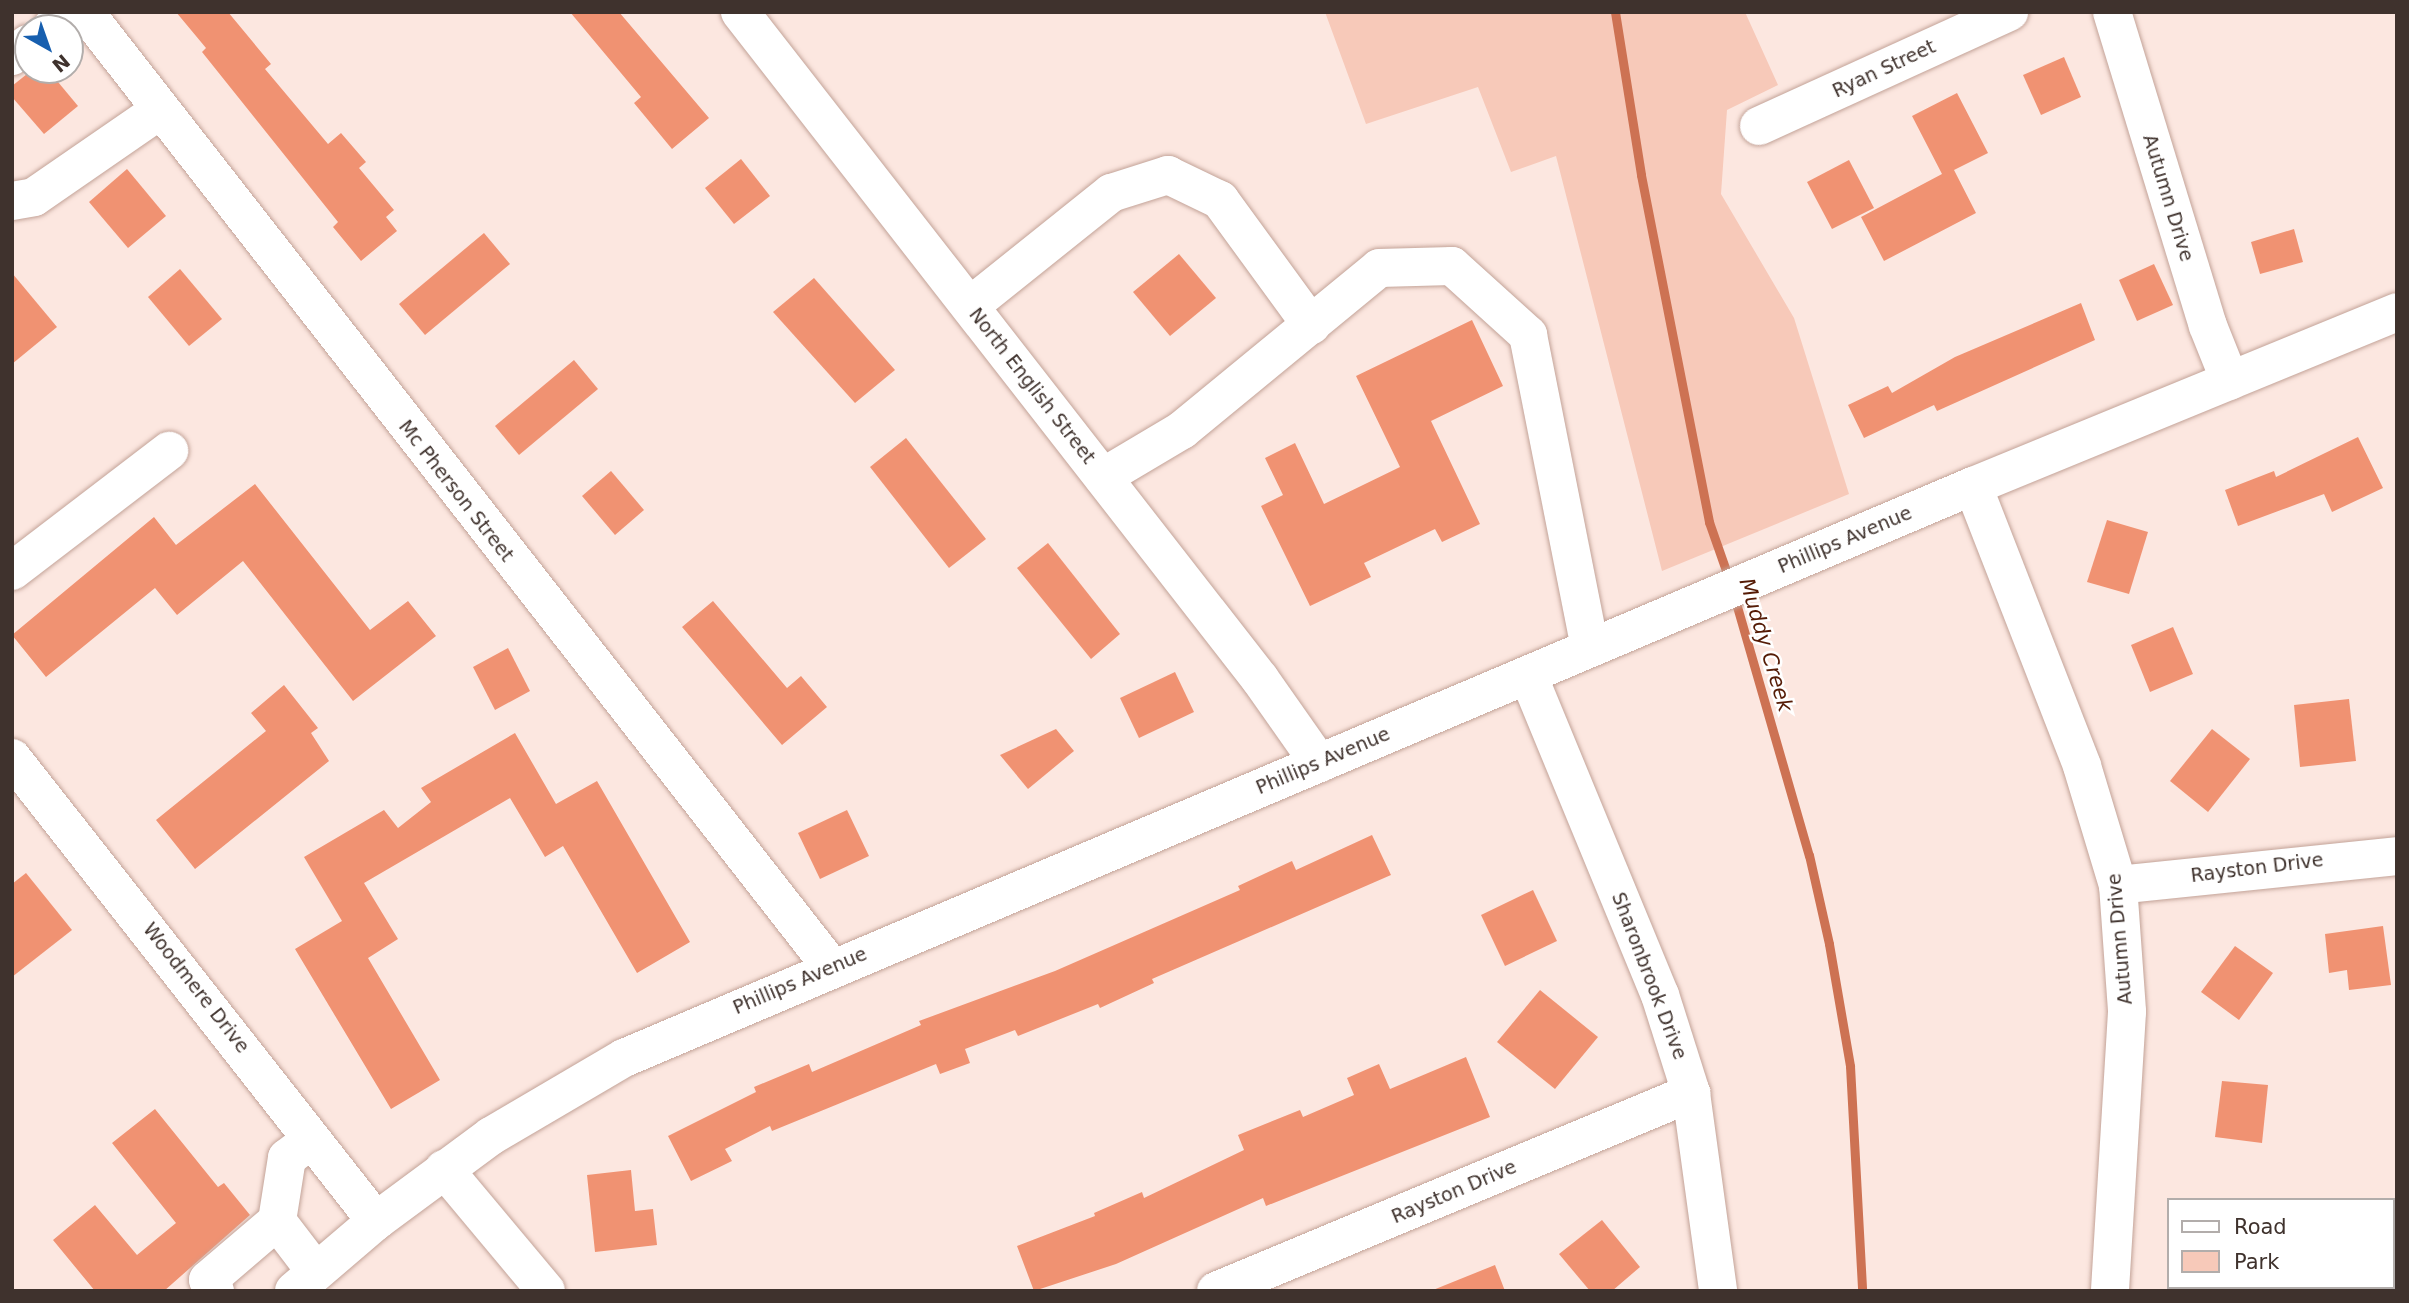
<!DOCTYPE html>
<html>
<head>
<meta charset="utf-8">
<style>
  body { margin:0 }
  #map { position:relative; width:2409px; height:1303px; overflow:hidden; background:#fce7e0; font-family:"DejaVu Sans",sans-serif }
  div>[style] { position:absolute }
  .green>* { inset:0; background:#f7c9b9 }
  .stream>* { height:9px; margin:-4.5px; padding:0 4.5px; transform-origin:4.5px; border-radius:4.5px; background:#cd7253 }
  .building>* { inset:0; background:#f09272 }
  .roads { filter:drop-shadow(0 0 2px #c3a398) drop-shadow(0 0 2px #c3a398) }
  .minor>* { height:38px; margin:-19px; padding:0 19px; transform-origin:19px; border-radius:19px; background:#fff }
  span { translate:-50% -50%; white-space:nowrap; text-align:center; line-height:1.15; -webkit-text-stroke:5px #fff; paint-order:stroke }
  .street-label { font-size:19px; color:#3f322d }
  .water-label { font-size:21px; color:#551b05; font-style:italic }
  .frame { position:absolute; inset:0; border:14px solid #3f322d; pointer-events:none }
  .legend { position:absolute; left:2167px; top:1198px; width:228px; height:91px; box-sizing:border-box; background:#fff; border:2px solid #b2adab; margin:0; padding:9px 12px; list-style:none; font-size:21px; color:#3f322d }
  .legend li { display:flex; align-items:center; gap:14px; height:35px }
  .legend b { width:35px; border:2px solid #b2adab }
  .north { position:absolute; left:14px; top:14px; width:70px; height:70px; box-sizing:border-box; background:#fff; border:2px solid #b2adab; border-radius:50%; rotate:140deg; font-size:19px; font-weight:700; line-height:28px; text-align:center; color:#3f322d }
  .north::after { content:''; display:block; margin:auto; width:24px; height:32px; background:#175faf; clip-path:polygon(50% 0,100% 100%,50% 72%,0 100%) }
</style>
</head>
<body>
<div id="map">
  <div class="green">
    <div style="clip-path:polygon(1325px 12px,1745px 12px,1778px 85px,1727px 110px,1721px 194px,1794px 318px,1849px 494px,1662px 571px,1556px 156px,1511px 172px,1478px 87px,1366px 124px)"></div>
  </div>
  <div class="stream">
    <div style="left:1615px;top:12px;width:165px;rotate:80.9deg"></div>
    <div style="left:1641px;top:175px;width:354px;rotate:78.9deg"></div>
    <div style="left:1709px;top:522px;width:60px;rotate:70.7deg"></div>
    <div style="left:1734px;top:596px;width:270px;rotate:73.9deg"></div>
    <div style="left:1809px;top:855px;width:91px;rotate:77.3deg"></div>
    <div style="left:1829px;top:944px;width:124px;rotate:80.2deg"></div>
    <div style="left:1850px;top:1066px;width:225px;rotate:86.9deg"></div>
  </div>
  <div class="building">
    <div style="clip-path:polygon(176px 12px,228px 12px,271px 64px,265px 69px,328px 144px,341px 133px,366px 162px,359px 168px,394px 210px,386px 217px,397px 231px,361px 261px,333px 227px,338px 222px,202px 52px,206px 48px)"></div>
    <div style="clip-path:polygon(570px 12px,619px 12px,709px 118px,672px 149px,634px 103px,641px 97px)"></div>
    <div style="clip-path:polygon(2064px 57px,2081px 97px,2041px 115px,2023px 75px)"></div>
    <div style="clip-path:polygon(32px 70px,48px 70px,78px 106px,44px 134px,12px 97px,12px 86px)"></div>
    <div style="clip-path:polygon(1957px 93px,1988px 153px,1954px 170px,1976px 213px,1884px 261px,1861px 217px,1942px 174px,1912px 116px)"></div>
    <div style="clip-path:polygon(741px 159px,770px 196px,734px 224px,705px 188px)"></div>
    <div style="clip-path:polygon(1849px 160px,1874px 208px,1832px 229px,1807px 182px)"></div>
    <div style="clip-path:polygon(127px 169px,166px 216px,128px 248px,89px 202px)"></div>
    <div style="clip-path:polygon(2294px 229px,2303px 262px,2260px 274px,2251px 242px)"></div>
    <div style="clip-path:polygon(484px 233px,510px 264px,425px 335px,399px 304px)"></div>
    <div style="clip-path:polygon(1179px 254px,1216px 298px,1170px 336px,1133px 292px)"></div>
    <div style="clip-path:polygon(2154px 264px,2173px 305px,2137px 321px,2119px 280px)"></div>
    <div style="clip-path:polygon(180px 269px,222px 319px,189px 346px,148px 297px)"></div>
    <div style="clip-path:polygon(12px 273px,57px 327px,12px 364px)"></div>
    <div style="clip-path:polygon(814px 278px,895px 370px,855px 403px,773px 312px)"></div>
    <div style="clip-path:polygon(2081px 303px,2095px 340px,1937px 411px,1934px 405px,1864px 438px,1848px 405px,1888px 386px,1892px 393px,1955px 357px)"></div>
    <div style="clip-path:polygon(1472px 320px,1503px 386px,1431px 421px,1480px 524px,1442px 542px,1435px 529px,1364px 563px,1371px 577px,1310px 606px,1261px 506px,1283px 495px,1265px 458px,1295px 443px,1324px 504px,1400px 467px,1356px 376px)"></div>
    <div style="clip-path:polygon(574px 360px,598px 389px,519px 455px,495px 426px)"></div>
    <div style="clip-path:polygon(2358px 437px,2383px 488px,2332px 512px,2324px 494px,2238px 526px,2225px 490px,2274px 471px,2276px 477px)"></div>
    <div style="clip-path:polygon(906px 438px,986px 539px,949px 568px,870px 467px)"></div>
    <div style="clip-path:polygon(611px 471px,644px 510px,615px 535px,582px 496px)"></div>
    <div style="clip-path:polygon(255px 484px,370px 630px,408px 601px,436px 636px,353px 701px,243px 561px,177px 615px,155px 588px,46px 677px,12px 635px,154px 517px,176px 545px)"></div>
    <div style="clip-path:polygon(2107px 520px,2148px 532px,2129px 594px,2087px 582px)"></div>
    <div style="clip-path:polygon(1048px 543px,1120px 634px,1091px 659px,1017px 568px)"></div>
    <div style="clip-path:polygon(713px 601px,787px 688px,801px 676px,827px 707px,782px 745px,682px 627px)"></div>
    <div style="clip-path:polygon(2173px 627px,2193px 674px,2150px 692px,2131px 645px)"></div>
    <div style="clip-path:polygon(508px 648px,530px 691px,495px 710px,473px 667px)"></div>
    <div style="clip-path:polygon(1175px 672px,1194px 712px,1139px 738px,1120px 698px)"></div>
    <div style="clip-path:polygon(284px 685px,318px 728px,311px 733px,329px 761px,195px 869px,156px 820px,266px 731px,251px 713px)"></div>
    <div style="clip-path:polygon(2349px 699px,2356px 761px,2300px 767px,2294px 705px)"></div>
    <div style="clip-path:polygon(1056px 729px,1074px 751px,1028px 789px,1000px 755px)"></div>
    <div style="clip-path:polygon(2212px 729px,2250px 759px,2208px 812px,2170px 781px)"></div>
    <div style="clip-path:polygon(515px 733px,556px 804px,597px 781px,690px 942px,637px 973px,563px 846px,545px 857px,510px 798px,364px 883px,398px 939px,368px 958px,440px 1080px,391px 1109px,295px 949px,342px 921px,304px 857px,384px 810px,398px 828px,431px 802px,421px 788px)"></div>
    <div style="clip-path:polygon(847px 810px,869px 856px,820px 879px,798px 833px)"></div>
    <div style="clip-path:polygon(1372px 835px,1391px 875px,1152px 979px,1154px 983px,1100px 1008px,1098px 1004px,1018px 1036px,1015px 1030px,965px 1049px,970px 1063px,940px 1074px,936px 1064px,772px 1131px,770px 1126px,725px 1149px,732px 1161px,691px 1181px,668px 1136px,756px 1092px,754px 1087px,809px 1064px,812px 1072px,921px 1025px,919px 1021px,1055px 971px,1240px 890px,1238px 886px,1292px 861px,1296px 870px)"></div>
    <div style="clip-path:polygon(26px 873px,72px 930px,12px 977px,12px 884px)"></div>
    <div style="clip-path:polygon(1533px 890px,1557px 941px,1505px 966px,1481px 915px)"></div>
    <div style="clip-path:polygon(2383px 926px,2391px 985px,2349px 990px,2347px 970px,2329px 973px,2325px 934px)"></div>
    <div style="clip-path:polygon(2235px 946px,2273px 973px,2239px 1020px,2201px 992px)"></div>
    <div style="clip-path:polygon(1540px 990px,1598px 1037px,1555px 1089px,1497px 1042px)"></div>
    <div style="clip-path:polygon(1466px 1057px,1490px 1117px,1266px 1206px,1263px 1198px,1116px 1264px,1034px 1291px,1017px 1246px,1095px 1216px,1094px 1213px,1142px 1192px,1144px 1198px,1244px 1150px,1238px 1135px,1300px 1110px,1303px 1117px,1354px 1095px,1347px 1078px,1379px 1064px,1390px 1089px)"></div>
    <div style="clip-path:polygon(2222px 1081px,2268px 1085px,2262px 1143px,2215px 1137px)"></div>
    <div style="clip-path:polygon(155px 1109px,218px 1187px,224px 1183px,250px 1215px,164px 1291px,95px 1291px,53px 1240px,95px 1205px,137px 1255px,176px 1223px,112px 1143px)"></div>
    <div style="clip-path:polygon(631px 1170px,635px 1211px,653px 1209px,657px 1245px,595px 1252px,587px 1175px)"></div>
    <div style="clip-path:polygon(1602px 1220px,1640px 1267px,1612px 1291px,1590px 1291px,1559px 1254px)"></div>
    <div style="clip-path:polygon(1495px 1265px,1505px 1291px,1433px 1291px,1433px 1290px)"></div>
  </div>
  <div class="roads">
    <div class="minor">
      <div style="left:85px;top:12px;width:1212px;rotate:52deg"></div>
      <div style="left:740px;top:12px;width:846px;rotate:52.06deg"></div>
      <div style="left:1260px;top:679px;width:103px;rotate:54.9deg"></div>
      <div style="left:2112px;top:12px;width:328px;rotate:73deg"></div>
      <div style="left:2208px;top:326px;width:59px;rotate:68.2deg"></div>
      <div style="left:51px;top:28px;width:27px;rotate:-36deg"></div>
      <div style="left:12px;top:56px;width:20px;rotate:-37deg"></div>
      <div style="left:1759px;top:126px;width:275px;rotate:-24.5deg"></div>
      <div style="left:12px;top:201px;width:22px;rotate:-10deg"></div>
      <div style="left:34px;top:197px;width:153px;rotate:-34.6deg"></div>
      <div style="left:970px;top:306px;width:181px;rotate:-38.7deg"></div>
      <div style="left:1111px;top:193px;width:60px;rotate:-17.5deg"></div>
      <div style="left:1168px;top:175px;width:58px;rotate:25.7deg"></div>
      <div style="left:1220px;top:200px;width:155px;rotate:53.9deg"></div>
      <div style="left:1103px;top:477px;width:92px;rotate:-30.7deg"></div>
      <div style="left:1182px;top:430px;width:255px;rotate:-39.4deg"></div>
      <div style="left:1379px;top:268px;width:73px;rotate:-1.6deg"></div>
      <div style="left:1452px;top:266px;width:103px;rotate:42.2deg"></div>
      <div style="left:1528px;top:335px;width:319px;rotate:78.8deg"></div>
      <div style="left:1973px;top:486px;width:300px;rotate:68.7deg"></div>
      <div style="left:2082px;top:766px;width:124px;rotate:73.2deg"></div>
      <div style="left:2118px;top:885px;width:127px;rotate:85.9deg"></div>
      <div style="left:2127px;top:1012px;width:280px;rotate:93.5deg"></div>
      <div style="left:12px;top:571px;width:198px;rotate:-37.4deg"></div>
      <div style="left:1528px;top:675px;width:346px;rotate:67.6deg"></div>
      <div style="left:1660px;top:995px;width:103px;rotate:72.4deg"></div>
      <div style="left:1691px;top:1093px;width:200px;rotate:82.2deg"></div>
      <div style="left:12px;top:758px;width:589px;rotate:51.83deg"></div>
      <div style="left:2118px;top:885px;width:281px;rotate:-5.9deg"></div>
      <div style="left:444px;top:1169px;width:159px;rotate:50.1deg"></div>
      <div style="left:277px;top:1221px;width:64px;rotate:52.6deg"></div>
      <div style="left:215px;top:1291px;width:13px;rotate:-122deg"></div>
      <div style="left:208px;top:1280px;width:91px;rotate:-40.5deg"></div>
      <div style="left:277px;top:1221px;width:64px;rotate:-81deg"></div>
      <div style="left:287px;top:1158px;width:30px;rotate:-37deg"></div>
      <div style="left:294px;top:1291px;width:108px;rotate:-40.5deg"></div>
      <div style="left:376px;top:1221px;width:143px;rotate:-36.5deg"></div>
      <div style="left:491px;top:1136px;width:154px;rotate:-30.4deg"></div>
      <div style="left:624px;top:1058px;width:1465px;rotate:-22.98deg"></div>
      <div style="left:1973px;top:486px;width:458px;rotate:-22.3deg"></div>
      <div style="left:1216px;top:1291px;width:515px;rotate:-22.63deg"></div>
    </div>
  </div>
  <div class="street-label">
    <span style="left:1884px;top:69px;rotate:-25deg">Ryan Street</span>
    <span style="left:2168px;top:198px;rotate:73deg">Autumn Drive</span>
    <span style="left:1032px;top:386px;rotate:52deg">North English Street</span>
    <span style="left:456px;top:491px;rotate:52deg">Mc Pherson Street</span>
    <span style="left:1845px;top:540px;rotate:-23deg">Phillips Avenue</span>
    <span style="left:1323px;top:761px;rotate:-23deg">Phillips Avenue</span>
    <span style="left:2257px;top:868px;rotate:-7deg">Rayston Drive</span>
    <span style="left:2120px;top:939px;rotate:-95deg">Autumn Drive</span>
    <span style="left:1649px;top:976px;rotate:69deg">Sharonbrook Drive</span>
    <span style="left:800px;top:981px;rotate:-23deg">Phillips Avenue</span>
    <span style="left:196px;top:988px;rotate:52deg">Woodmere Drive</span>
    <span style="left:1454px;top:1192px;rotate:-23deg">Rayston Drive</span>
  </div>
  <div class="water-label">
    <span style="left:1766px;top:645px;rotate:73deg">Muddy Creek</span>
  </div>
  <div class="frame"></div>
  <ul class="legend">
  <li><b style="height:9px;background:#fff"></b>Road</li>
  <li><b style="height:19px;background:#f7c9b9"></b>Park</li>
  </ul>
  <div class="north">N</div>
</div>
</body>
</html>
